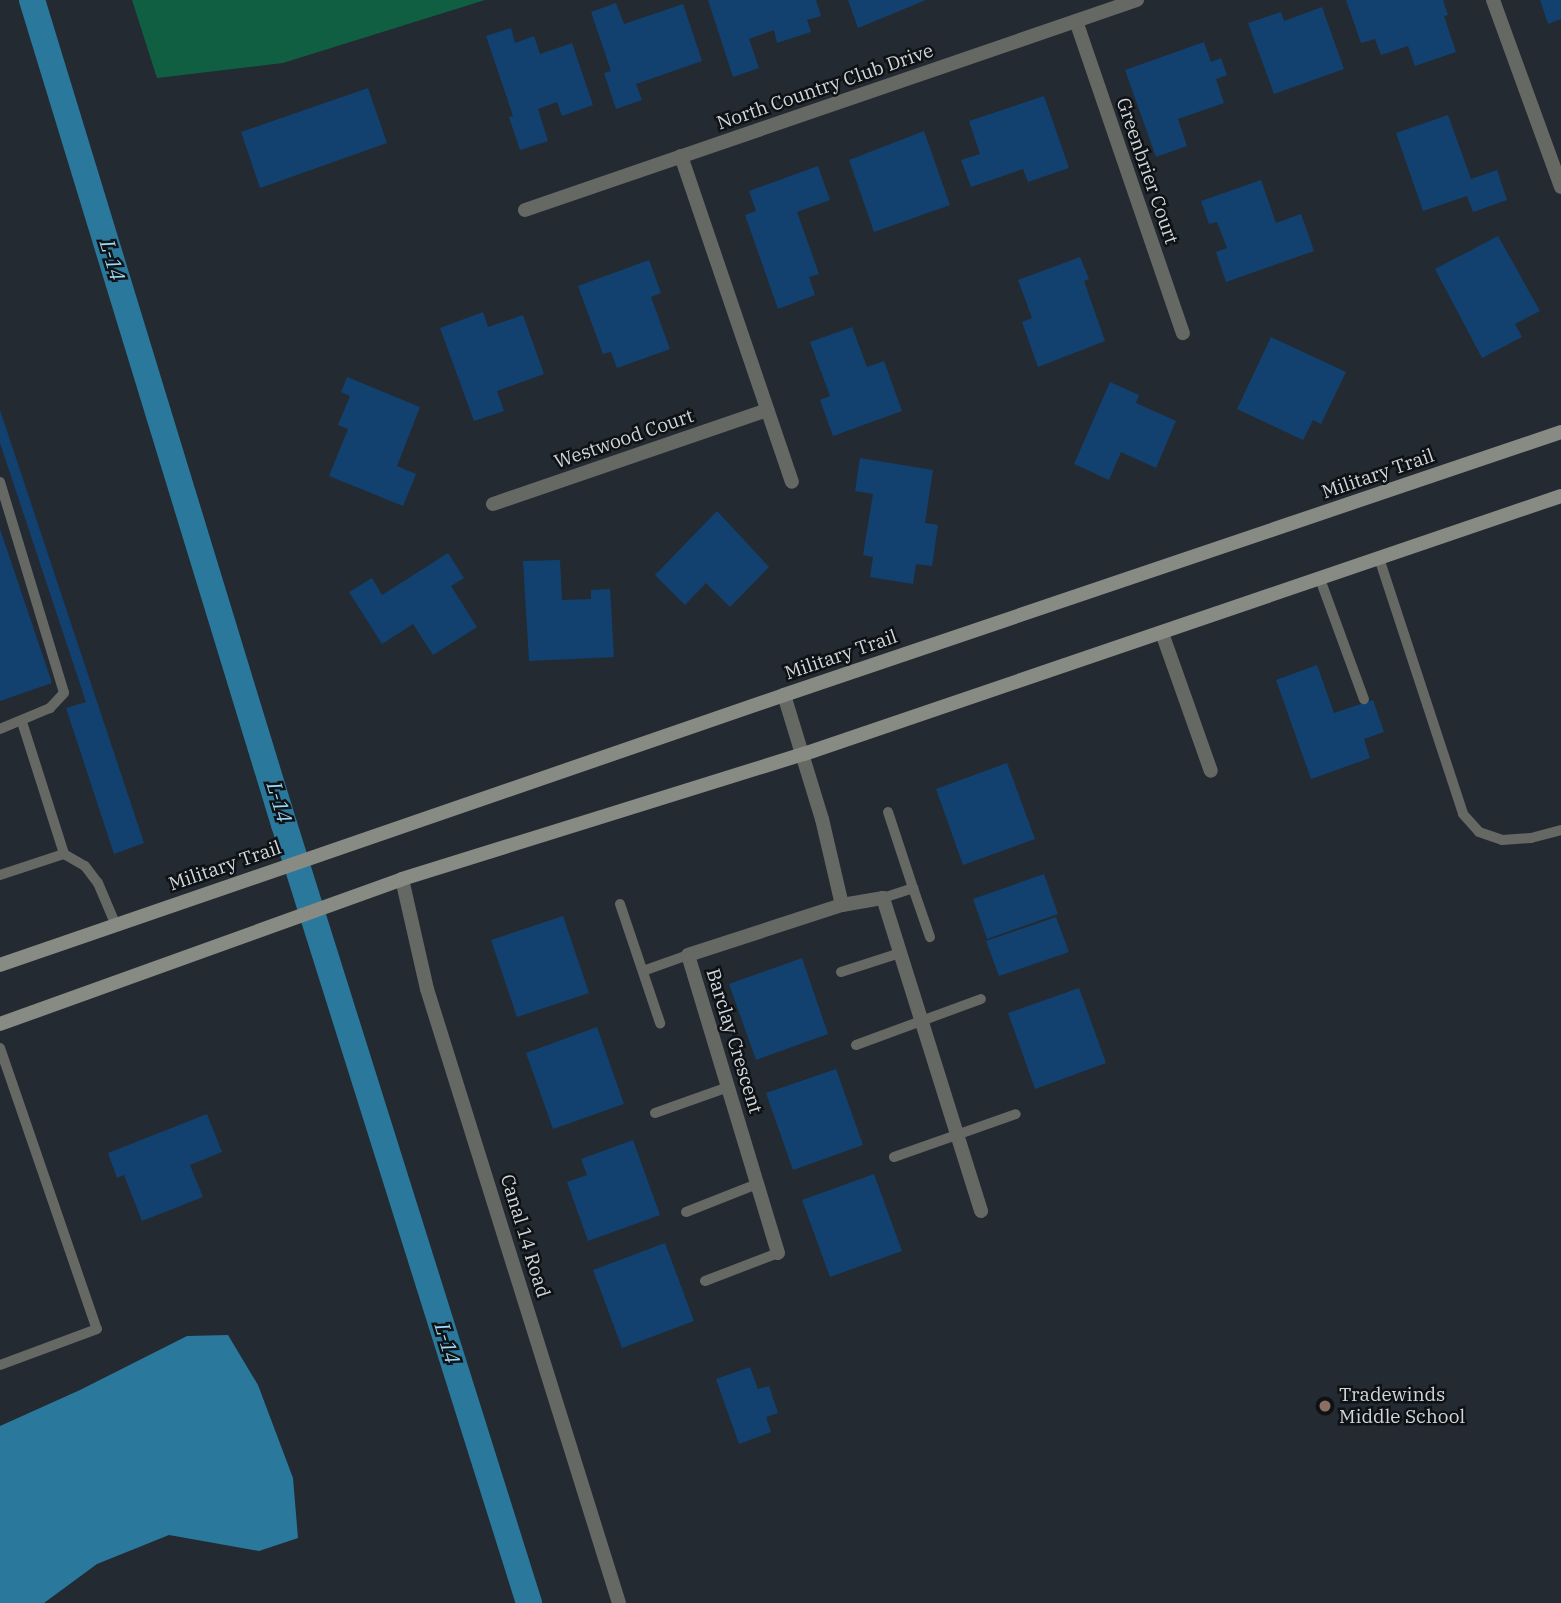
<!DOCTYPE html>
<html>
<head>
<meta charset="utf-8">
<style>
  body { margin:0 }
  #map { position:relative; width:1561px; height:1603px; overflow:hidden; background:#232a31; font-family:"IBM Plex Serif",serif }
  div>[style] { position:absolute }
  .green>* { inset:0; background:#105f43 }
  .water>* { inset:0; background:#2a789c }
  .canal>* { height:26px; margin:-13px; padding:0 13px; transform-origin:13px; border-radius:13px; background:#2a789c }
  .building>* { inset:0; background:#12416f }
  .lane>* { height:10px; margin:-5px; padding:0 5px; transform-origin:5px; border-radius:5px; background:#656863 }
  .street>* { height:14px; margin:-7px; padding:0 7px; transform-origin:7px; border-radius:7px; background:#656863 }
  .secondary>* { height:14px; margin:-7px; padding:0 7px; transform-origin:7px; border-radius:7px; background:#878b83 }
  .dots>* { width:19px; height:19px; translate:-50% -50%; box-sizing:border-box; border:4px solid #0f1215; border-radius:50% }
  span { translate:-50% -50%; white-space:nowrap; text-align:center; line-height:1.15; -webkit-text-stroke:5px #0f1215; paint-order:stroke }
  .street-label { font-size:19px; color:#d1d6db }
  .poi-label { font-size:19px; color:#d1d6db }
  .left { translate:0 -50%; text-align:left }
  .water-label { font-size:21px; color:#9fdaf9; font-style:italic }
</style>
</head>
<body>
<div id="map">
  <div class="green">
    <div style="clip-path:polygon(132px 0,485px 0,283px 63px,157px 78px)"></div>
  </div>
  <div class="water">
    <div style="clip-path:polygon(228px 1335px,258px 1385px,293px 1478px,298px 1538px,259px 1551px,169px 1535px,97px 1564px,44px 1603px,0 1603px,0 1426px,80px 1390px,187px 1336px)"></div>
  </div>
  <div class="canal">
    <div style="left:32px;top:0;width:862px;rotate:73deg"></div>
    <div style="left:284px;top:824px;width:817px;rotate:72.54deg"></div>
  </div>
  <div class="building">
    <div style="clip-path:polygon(708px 0,816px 0,821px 16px,807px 20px,811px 32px,777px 43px,774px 30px,749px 39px,759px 68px,733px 77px)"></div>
    <div style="clip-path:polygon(848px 0,926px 0,858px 28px)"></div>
    <div style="clip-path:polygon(1346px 0,1443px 0,1448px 15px,1444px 16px,1456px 52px,1415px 66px,1408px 46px,1381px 55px,1375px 39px,1361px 43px)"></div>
    <div style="clip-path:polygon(1540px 0,1561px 0,1561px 19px,1548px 24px)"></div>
    <div style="clip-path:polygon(616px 3px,624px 24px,683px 4px,702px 61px,636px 84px,642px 100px,616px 109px,604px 73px,611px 71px,591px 12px)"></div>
    <div style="clip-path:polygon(1322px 7px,1344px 69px,1274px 94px,1248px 23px,1281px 12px,1284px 21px)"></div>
    <div style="clip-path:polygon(511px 28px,515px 43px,534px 36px,540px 54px,572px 43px,593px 105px,562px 116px,557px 102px,538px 109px,548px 141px,520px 150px,509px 117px,513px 116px,486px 36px)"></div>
    <div style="clip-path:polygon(1204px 42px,1211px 62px,1221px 58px,1227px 75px,1216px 79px,1224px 103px,1178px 119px,1187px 146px,1156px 157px,1125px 70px)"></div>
    <div style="clip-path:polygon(368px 88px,387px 143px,260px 188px,241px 132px)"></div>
    <div style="clip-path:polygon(1044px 96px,1069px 168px,1028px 182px,1023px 169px,971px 187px,961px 160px,980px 154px,969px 121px)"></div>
    <div style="clip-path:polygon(1448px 115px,1471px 179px,1497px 170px,1507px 200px,1473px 212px,1467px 196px,1423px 211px,1396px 133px)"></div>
    <div style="clip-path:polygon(924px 131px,950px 205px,874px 232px,849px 160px)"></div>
    <div style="clip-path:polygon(818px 166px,830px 200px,797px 212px,819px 274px,809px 277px,815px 295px,778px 309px,745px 215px,756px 211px,749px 191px)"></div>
    <div style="clip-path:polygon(1261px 180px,1276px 223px,1301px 214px,1314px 251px,1226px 282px,1216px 252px,1227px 248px,1217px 222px,1209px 224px,1201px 201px)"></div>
    <div style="clip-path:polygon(1498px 236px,1540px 311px,1515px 324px,1522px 337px,1482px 358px,1435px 269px)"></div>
    <div style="clip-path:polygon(1080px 257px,1089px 279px,1084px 281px,1105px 341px,1038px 367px,1022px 322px,1032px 318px,1018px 280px)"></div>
    <div style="clip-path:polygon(649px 260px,661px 293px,651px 297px,670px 349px,617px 368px,611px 352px,603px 354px,578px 286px)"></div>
    <div style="clip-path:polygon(483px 312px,488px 327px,523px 315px,544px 374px,497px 391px,504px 411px,474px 421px,440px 328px)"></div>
    <div style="clip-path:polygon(852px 327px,867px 367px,884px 361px,902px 411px,833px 436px,820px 400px,830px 396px,810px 342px)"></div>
    <div style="clip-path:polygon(1271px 337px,1346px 372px,1321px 424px,1313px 420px,1303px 440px,1237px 409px)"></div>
    <div style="clip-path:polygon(347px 377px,420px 407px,397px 466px,416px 474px,403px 506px,329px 476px,348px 429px,338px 425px,350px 396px,341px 392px)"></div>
    <div style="clip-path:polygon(1110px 382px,1139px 395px,1136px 403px,1176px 421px,1156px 468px,1121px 452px,1109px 480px,1074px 464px)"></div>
    <div style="clip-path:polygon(0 410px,144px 843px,114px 854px,66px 708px,86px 702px,0 443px)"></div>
    <div style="clip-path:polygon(860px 458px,933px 470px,925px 523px,938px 525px,932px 566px,916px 564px,913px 584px,870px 577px,873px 557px,863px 555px,873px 494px,855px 491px)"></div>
    <div style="clip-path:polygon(717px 511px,769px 567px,730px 607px,706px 583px,685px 605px,655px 575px)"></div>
    <div style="clip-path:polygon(0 529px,52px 683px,0 701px)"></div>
    <div style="clip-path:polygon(448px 553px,464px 578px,451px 586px,477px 627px,433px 655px,413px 624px,382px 644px,349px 592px,372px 578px,382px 595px)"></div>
    <div style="clip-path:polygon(560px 560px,562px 600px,591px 599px,591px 590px,610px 589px,614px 657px,529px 661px,523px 561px)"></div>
    <div style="clip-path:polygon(1317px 665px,1334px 713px,1373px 700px,1384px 732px,1364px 739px,1370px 758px,1311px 779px,1276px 680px)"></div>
    <div style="clip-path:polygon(1007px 763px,1035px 839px,963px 865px,936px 789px)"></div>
    <div style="clip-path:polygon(1044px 874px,1058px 914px,987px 939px,973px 899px)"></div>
    <div style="clip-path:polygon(563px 916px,589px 993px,517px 1017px,491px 940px)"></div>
    <div style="clip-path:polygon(1056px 917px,1069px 952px,999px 976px,986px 941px)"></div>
    <div style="clip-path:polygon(802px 958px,828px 1034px,756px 1060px,729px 984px)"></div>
    <div style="clip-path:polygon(1079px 988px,1106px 1063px,1035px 1089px,1008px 1013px)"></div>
    <div style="clip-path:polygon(597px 1027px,624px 1104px,553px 1129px,526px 1053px)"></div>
    <div style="clip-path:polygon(836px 1069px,863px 1145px,793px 1170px,766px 1093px)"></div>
    <div style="clip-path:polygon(207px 1114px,222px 1152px,190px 1165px,203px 1197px,142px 1221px,124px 1175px,117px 1178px,108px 1153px)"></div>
    <div style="clip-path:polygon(633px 1140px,660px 1215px,588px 1241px,567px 1182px,587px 1175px,581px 1159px)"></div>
    <div style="clip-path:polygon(874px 1174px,902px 1251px,830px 1277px,802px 1200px)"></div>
    <div style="clip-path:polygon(665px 1243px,694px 1321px,622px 1348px,593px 1270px)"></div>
    <div style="clip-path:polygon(750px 1367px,758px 1389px,769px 1386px,778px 1413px,766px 1417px,771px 1432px,739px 1444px,716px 1379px)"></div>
  </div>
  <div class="lane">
    <div style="left:0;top:482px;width:220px;rotate:73.1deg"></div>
    <div style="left:64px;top:693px;width:21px;rotate:133deg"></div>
    <div style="left:50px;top:708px;width:54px;rotate:157.2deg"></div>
    <div style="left:1379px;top:558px;width:269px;rotate:71.8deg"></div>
    <div style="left:1463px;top:814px;width:24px;rotate:48deg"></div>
    <div style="left:1479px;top:832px;width:24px;rotate:19deg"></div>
    <div style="left:1502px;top:840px;width:29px;rotate:-4deg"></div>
    <div style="left:1531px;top:838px;width:31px;rotate:-15deg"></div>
    <div style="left:1320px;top:579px;width:128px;rotate:69.9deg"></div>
    <div style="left:22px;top:722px;width:139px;rotate:72.3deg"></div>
    <div style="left:0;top:875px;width:67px;rotate:-18.2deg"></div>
    <div style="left:64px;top:854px;width:24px;rotate:30deg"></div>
    <div style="left:85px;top:866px;width:21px;rotate:53deg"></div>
    <div style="left:98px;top:883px;width:43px;rotate:67deg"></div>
    <div style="left:913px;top:888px;width:52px;rotate:70.9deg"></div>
    <div style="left:883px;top:898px;width:32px;rotate:-18deg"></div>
    <div style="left:913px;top:888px;width:80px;rotate:-108.2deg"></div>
    <div style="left:620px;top:904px;width:126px;rotate:71.4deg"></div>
    <div style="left:643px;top:971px;width:48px;rotate:-19.6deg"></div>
    <div style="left:841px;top:972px;width:62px;rotate:-17.9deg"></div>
    <div style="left:856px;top:1045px;width:133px;rotate:-20.2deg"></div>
    <div style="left:0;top:1048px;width:297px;rotate:71deg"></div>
    <div style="left:97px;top:1329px;width:103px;rotate:159.6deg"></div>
    <div style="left:655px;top:1113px;width:77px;rotate:-19.6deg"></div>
    <div style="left:894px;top:1157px;width:129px;rotate:-19.4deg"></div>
    <div style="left:686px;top:1212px;width:76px;rotate:-21.5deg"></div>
    <div style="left:705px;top:1281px;width:78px;rotate:-21deg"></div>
  </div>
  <div class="street">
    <div style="left:1493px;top:0;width:199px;rotate:70deg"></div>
    <div style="left:1076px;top:21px;width:330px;rotate:71.1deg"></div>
    <div style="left:681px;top:156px;width:344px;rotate:71.2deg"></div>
    <div style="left:525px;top:210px;width:647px;rotate:-18.94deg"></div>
    <div style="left:493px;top:504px;width:290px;rotate:-18.9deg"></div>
    <div style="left:1162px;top:633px;width:146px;rotate:70.5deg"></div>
    <div style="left:784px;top:695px;width:130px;rotate:73deg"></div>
    <div style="left:822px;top:819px;width:88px;rotate:76.9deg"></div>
    <div style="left:402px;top:879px;width:113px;rotate:77.2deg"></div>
    <div style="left:427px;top:989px;width:643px;rotate:72.64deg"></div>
    <div style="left:778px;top:1253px;width:311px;rotate:-106.8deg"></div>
    <div style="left:688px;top:955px;width:162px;rotate:-18deg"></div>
    <div style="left:842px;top:905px;width:42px;rotate:-9.7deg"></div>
    <div style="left:883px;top:898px;width:328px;rotate:72.6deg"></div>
  </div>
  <div class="secondary">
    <div style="left:0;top:965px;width:829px;rotate:-19deg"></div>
    <div style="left:784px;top:695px;width:820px;rotate:-18.7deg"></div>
    <div style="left:0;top:1024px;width:427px;rotate:-19.8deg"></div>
    <div style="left:402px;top:879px;width:421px;rotate:-17.3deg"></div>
    <div style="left:804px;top:754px;width:800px;rotate:-18.82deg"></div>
  </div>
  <div class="dots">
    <div style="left:1325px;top:1406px;background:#8d6e63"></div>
  </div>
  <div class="street-label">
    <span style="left:825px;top:87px;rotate:-19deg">North Country Club Drive</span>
    <span style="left:1147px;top:171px;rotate:71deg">Greenbrier Court</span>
    <span style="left:624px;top:439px;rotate:-19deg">Westwood Court</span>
    <span style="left:1378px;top:474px;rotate:-19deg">Military Trail</span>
    <span style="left:841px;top:655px;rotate:-19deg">Military Trail</span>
    <span style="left:225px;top:866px;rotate:-19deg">Military Trail</span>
    <span style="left:734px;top:1041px;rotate:73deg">Barclay Crescent</span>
    <span style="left:525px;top:1236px;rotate:73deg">Canal 14 Road</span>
  </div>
  <div class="poi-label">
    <span class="left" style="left:1339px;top:1406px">Tradewinds<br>Middle School</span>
  </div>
  <div class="water-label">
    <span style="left:113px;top:260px;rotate:73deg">L-14</span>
    <span style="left:280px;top:802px;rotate:73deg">L-14</span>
    <span style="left:448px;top:1343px;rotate:73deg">L-14</span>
  </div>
</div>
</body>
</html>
